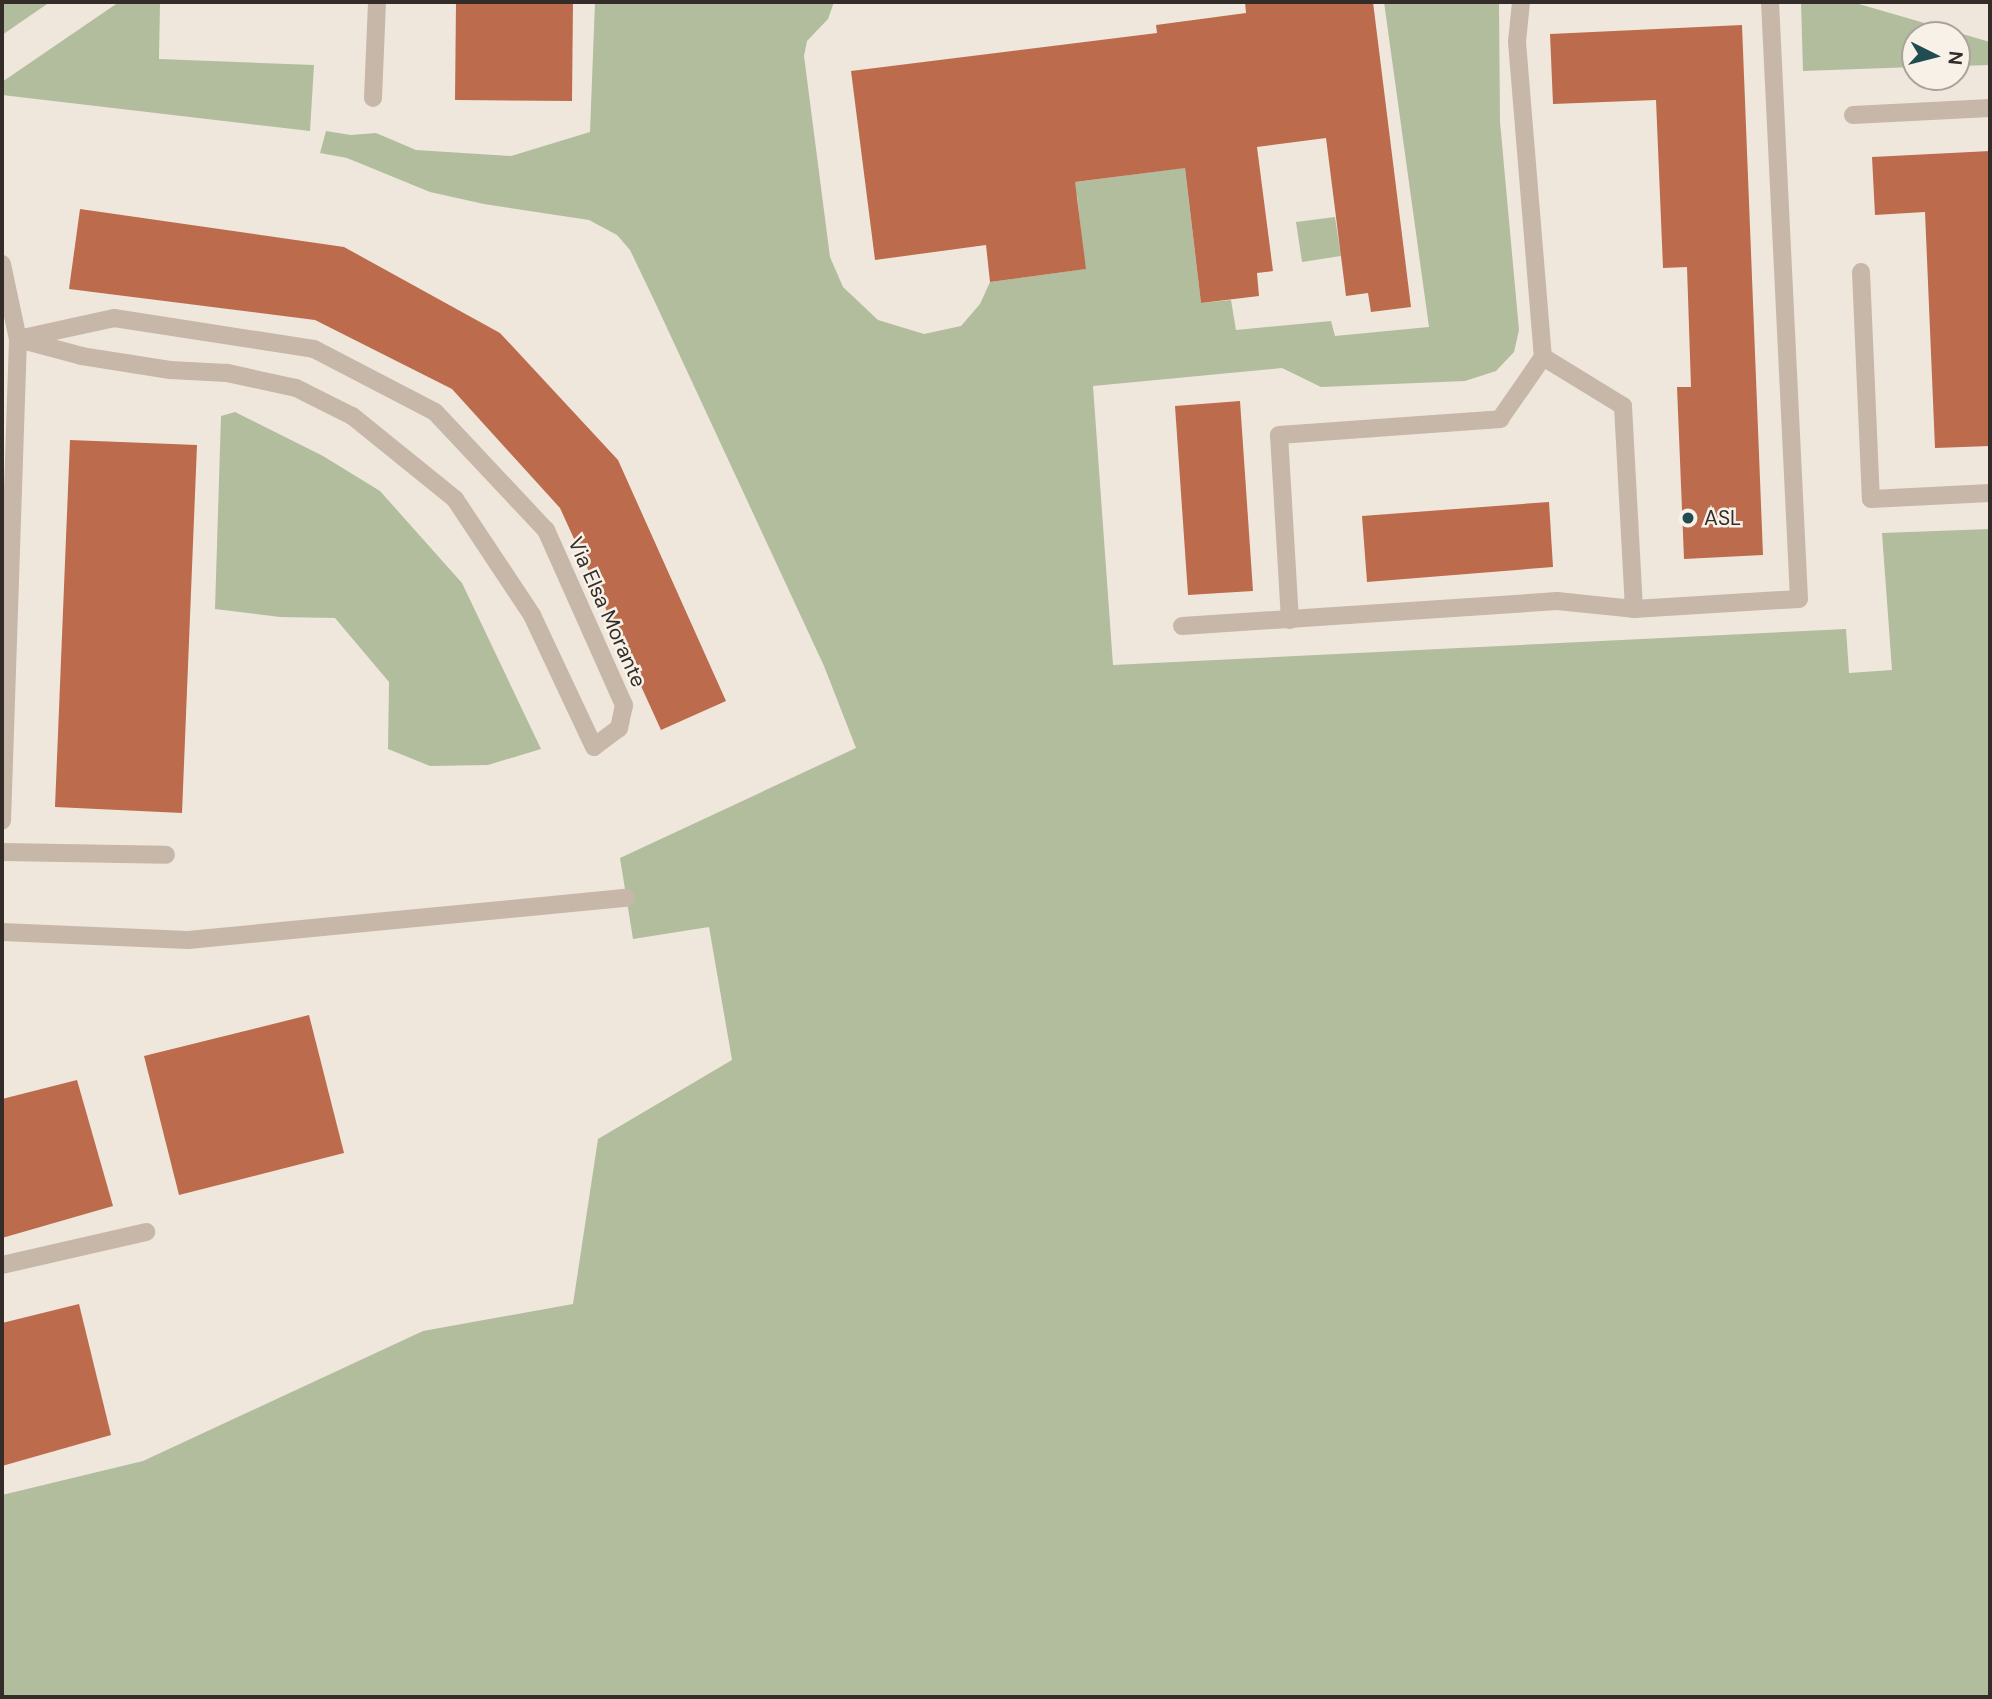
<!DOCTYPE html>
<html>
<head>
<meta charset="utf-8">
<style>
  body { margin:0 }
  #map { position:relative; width:1992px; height:1699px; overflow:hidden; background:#f0e7dc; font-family:"DM Sans",sans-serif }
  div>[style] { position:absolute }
  .green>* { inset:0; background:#b1bd9d }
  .building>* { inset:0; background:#bc6c4d }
  .service>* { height:18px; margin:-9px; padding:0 9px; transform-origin:9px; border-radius:9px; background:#c7b7a9 }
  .minor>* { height:18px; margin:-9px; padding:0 9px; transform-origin:9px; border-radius:9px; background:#c7b7a9 }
  .dots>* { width:19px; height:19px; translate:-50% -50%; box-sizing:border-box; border:4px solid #f8f1e8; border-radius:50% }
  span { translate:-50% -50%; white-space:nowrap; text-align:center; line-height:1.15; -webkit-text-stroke:5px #f8f1e8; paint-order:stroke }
  .poi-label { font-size:21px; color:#342c28 }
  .left { translate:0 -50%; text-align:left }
  .street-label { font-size:21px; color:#342c28 }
  .frame { position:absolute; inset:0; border:4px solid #342c28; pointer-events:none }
  .north { position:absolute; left:1901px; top:21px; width:70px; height:70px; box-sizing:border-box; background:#f8f1e8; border:2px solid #aaa29b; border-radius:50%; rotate:96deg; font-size:19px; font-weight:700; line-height:28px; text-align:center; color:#342c28 }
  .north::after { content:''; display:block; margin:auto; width:24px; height:32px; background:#214d52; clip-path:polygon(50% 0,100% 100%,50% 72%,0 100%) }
</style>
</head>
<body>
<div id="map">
  <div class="green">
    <div style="clip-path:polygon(2px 2px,50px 2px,2px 35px)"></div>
    <div style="clip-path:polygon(119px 2px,160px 2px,159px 59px,314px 65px,310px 131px,2px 95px,2px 82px)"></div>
    <div style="clip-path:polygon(595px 2px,834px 2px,828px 19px,807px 41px,804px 56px,830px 257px,843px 287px,878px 320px,924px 334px,961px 326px,980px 304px,990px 282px,1085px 269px,1077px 195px,1061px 184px,1182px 168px,1184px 160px,1201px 303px,1231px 300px,1236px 330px,1331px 321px,1335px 336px,1429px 327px,1384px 2px,1499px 2px,1500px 122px,1519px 330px,1514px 352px,1496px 371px,1465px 381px,1321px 387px,1282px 368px,1093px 386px,1113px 665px,1846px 629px,1849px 673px,1892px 670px,1882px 533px,1990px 529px,1990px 1697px,2px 1697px,2px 1495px,143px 1461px,423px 1331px,573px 1304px,598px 1139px,732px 1060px,709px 927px,633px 939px,620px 858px,856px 748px,824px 666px,654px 300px,630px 250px,617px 235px,589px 220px,484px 204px,430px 192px,347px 158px,320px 153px,326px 131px,351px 135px,376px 133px,416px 150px,511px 156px,590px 132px)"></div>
    <div style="clip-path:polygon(1801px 2px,1852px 2px,1990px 42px,1990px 65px,1957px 66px,1957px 35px,1915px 35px,1915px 67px,1803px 71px)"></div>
    <div style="clip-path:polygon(1335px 217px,1341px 256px,1302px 262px,1296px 222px)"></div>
    <div style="clip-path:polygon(235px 412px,323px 456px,380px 491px,462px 583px,541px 749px,488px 765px,430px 766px,388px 749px,389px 682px,335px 618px,280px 617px,215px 609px,221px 416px)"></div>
  </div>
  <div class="building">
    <div style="clip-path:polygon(456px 2px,573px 2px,572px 101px,455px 100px)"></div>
    <div style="clip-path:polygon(1245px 2px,1373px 2px,1411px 307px,1371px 312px,1368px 293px,1346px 296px,1326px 138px,1257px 147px,1273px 271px,1257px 273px,1259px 296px,1201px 303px,1185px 168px,1075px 182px,1086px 269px,990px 282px,986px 245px,875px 260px,851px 71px,1157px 33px,1156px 25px,1246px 13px)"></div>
    <div style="clip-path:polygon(1742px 25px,1763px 555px,1684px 559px,1677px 387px,1691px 387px,1687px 267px,1663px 268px,1656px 100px,1553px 104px,1550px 34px)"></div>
    <div style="clip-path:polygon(1990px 151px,1990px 211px,1988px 211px,1990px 446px,1935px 448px,1925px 212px,1875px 215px,1872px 157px)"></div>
    <div style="clip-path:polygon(80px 209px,344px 247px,500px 333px,618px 460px,726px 701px,661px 730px,560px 508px,452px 389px,315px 320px,69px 289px)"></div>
    <div style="clip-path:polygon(1240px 401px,1253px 591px,1188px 595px,1175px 406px)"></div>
    <div style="clip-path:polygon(70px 440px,197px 445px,182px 813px,55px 807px)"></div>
    <div style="clip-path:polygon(1549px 502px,1553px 567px,1367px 582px,1362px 516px)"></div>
    <div style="clip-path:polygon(309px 1015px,344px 1153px,179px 1195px,144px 1056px)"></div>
    <div style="clip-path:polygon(77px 1080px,113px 1206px,2px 1238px,2px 1099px)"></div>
    <div style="clip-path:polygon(79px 1304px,111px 1435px,2px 1466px,2px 1323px)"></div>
  </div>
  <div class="service">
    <div style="left:373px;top:98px;width:96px;rotate:-87.6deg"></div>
    <div style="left:1853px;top:115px;width:137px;rotate:-2.9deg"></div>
    <div style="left:1861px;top:272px;width:227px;rotate:87.5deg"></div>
    <div style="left:1871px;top:499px;width:119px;rotate:-2.9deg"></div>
    <div style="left:114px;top:318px;width:202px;rotate:8.8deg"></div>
    <div style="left:314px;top:349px;width:136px;rotate:27.5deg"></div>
    <div style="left:435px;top:412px;width:162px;rotate:46.8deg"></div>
    <div style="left:546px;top:530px;width:192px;rotate:66deg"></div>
    <div style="left:624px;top:705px;width:24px;rotate:102deg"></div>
    <div style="left:619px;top:728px;width:31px;rotate:143deg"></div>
    <div style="left:594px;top:747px;width:146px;rotate:-115.2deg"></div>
    <div style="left:532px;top:615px;width:139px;rotate:-123.6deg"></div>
    <div style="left:455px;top:499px;width:132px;rotate:-141.1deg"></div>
    <div style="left:352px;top:416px;width:63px;rotate:-153.4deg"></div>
    <div style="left:296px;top:388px;width:71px;rotate:-167.7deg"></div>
    <div style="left:227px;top:373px;width:57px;rotate:-177deg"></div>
    <div style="left:170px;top:370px;width:89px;rotate:-171deg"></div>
    <div style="left:82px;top:356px;width:66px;rotate:-165.1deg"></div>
    <div style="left:18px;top:339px;width:98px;rotate:-12.3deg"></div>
    <div style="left:1290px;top:620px;width:185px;rotate:-93.4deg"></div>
    <div style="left:1279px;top:435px;width:222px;rotate:-4.1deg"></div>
    <div style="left:1500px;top:419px;width:75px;rotate:-55.3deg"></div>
    <div style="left:1182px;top:626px;width:376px;rotate:-3.8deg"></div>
    <div style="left:1557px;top:601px;width:77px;rotate:5.9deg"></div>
    <div style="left:1634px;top:609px;width:165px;rotate:-3.5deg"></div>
    <div style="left:1799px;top:599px;width:598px;rotate:-92.78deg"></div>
    <div style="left:2px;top:852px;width:164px;rotate:1deg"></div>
    <div style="left:2px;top:932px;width:186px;rotate:2.5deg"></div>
    <div style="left:188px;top:940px;width:440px;rotate:-5.5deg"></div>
    <div style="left:2px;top:1265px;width:148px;rotate:-12.9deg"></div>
  </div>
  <div class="minor">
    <div style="left:1521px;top:2px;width:40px;rotate:95.7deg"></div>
    <div style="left:1517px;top:42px;width:316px;rotate:85.3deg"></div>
    <div style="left:1543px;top:357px;width:94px;rotate:31.5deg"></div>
    <div style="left:1623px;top:406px;width:203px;rotate:86.9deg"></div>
    <div style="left:2px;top:264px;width:77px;rotate:78deg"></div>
    <div style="left:18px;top:339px;width:482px;rotate:91.9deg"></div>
  </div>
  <div class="dots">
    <div style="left:1688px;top:518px;background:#214d52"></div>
  </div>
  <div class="poi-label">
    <span class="left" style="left:1704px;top:518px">ASL</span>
  </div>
  <div class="street-label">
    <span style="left:607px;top:612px;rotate:66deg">Via Elsa Morante</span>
  </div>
  <div class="frame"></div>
  <div class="north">N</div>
</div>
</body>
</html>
